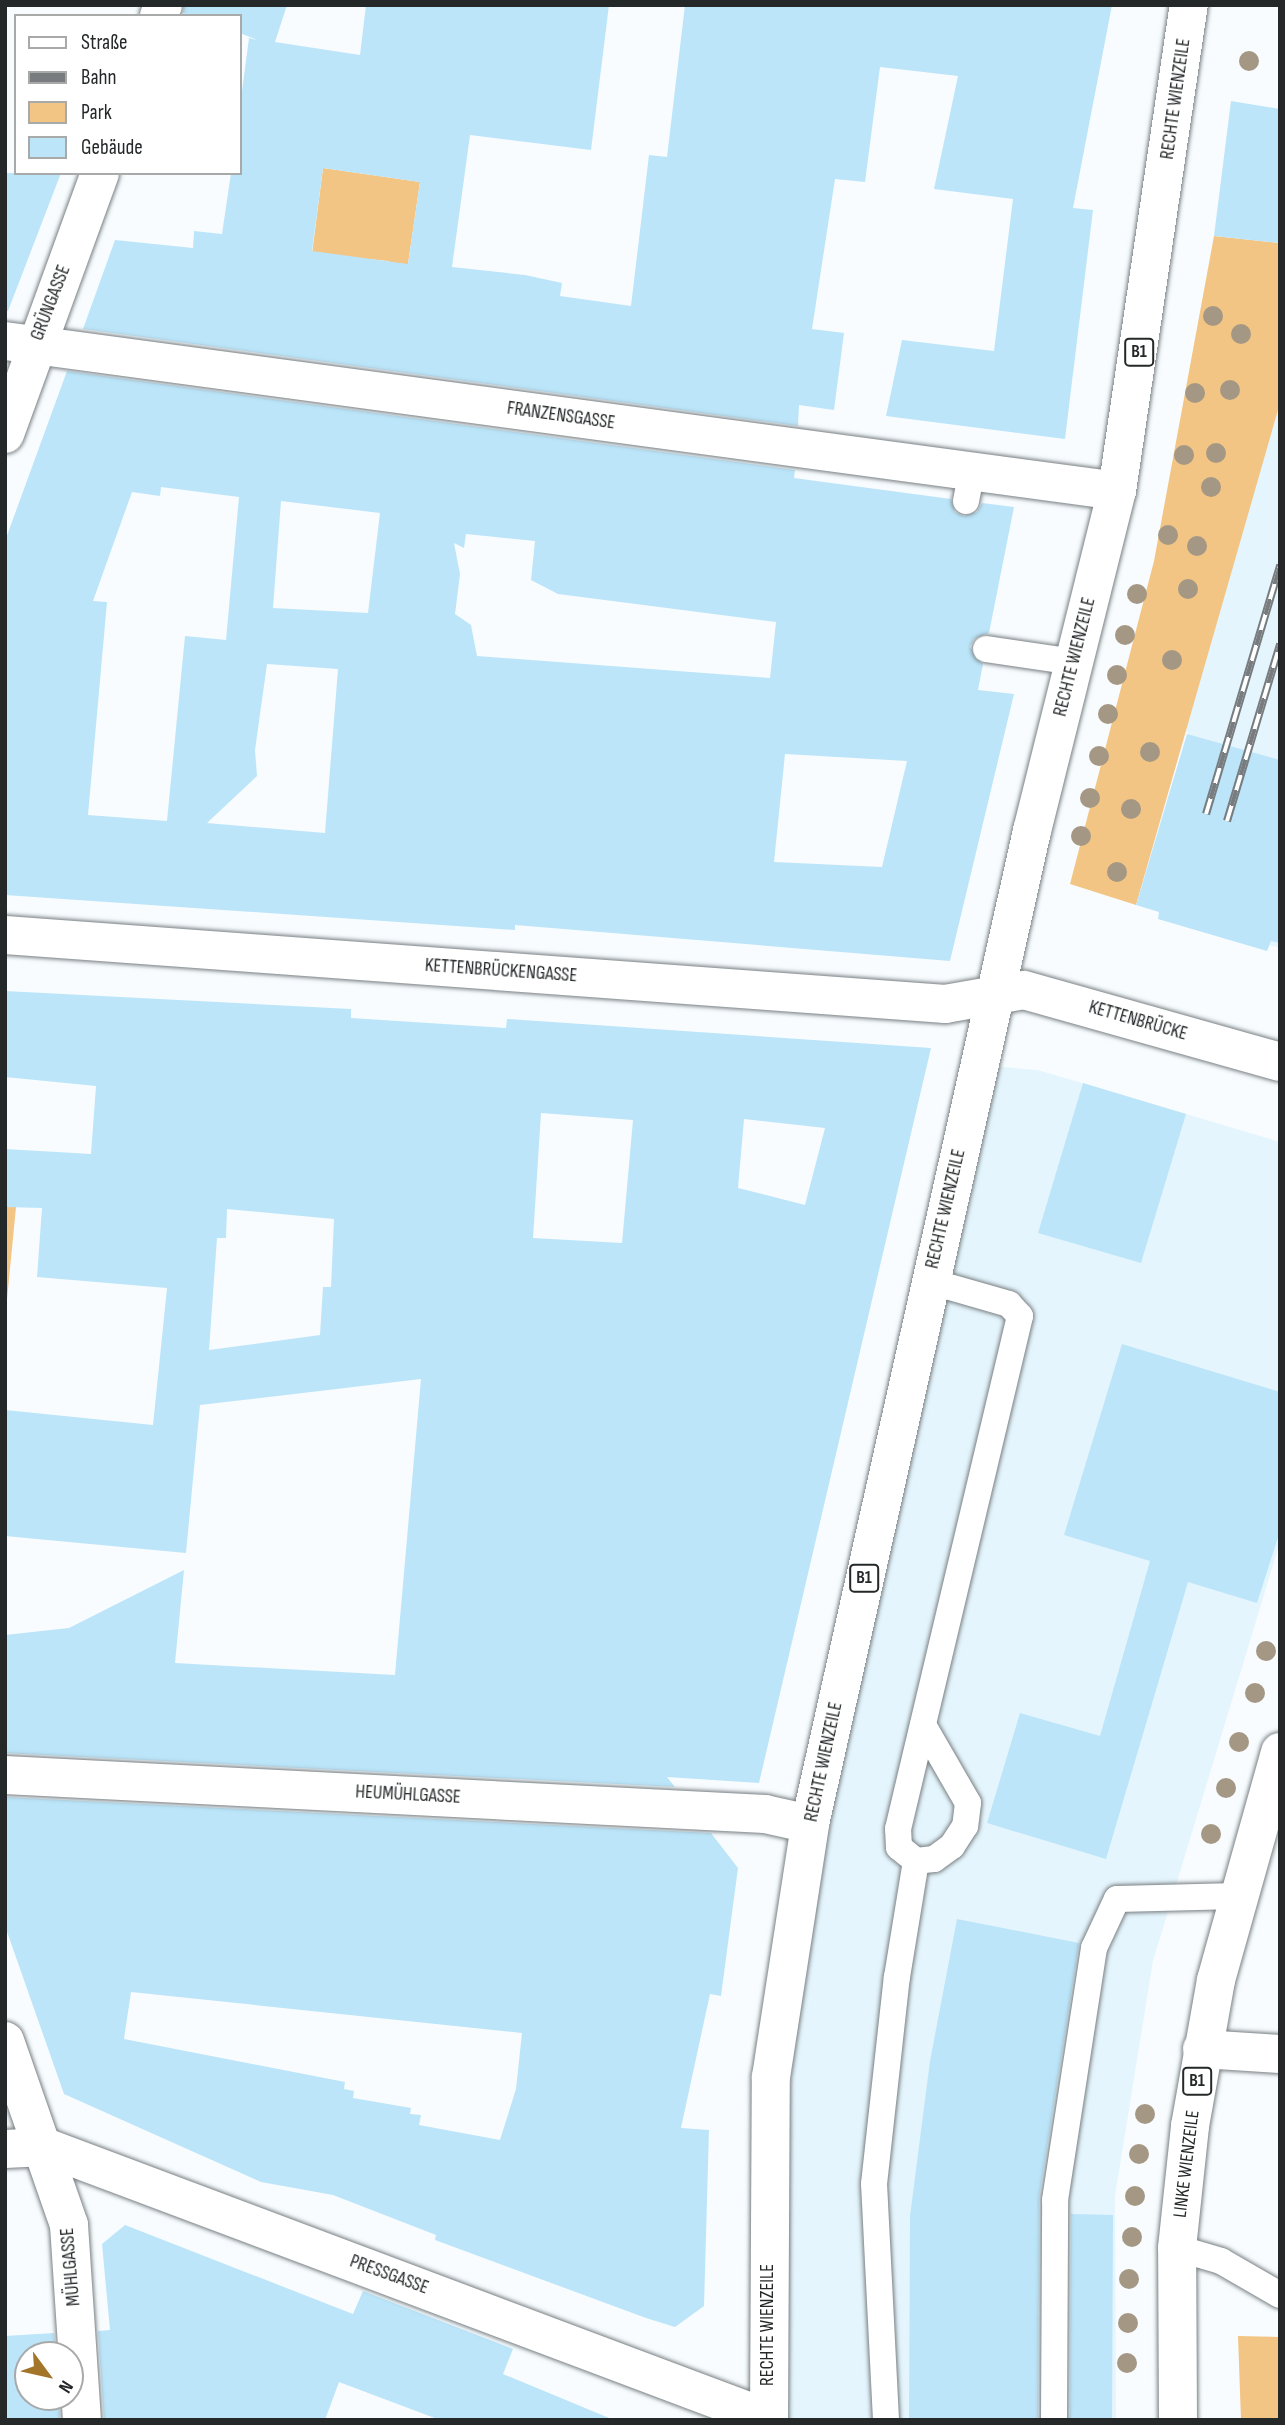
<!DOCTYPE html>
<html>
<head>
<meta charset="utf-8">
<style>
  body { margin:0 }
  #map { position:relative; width:1285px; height:2425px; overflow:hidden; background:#f8fcff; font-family:"Sofia Sans Condensed",sans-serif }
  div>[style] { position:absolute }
  .built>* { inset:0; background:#e5f5fd }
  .green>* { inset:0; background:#f2c584 }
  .building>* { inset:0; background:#bce5f9 }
  .roads { filter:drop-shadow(0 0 2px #798083) drop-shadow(0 0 2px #798083) }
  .lane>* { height:26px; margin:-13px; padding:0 13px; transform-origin:13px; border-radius:13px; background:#fff }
  .street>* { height:38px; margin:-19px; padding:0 19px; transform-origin:19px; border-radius:19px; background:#fff }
  .primary>* { height:38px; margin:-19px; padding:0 19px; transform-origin:19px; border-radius:19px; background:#fff }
  .rail>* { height:8px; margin-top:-4px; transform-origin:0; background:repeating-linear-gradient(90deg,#fff 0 16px,#787c7e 0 32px); box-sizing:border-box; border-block:2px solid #787c7e }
  .trees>* { width:20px; height:20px; margin:-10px; border-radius:50%; background:#a49885 }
  span { translate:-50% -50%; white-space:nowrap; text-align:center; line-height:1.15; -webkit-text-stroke:5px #fff; paint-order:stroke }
  .shield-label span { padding:2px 5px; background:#fff; border:2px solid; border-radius:5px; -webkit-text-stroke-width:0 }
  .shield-label { font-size:18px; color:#252829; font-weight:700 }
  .street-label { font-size:19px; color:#252829 }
  .frame { position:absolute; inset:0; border:7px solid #252829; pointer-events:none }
  .legend { position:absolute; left:14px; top:14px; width:228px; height:161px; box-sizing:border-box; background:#fff; border:2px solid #a8a9a9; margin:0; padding:9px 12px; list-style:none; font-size:21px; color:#252829 }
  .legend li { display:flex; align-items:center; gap:14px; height:35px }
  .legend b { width:35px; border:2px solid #a8a9a9 }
  .north { position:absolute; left:14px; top:2341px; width:70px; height:70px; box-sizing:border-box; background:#fff; border:2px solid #a8a9a9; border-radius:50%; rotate:123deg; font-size:19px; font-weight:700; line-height:28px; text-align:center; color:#252829 }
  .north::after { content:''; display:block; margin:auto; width:24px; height:32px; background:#a37528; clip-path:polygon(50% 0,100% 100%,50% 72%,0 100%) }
</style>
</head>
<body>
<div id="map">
  <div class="built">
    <div style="clip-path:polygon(1280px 403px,1280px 948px,1238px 935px,1188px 810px,1166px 803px,1188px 733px,1184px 725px)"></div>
    <div style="clip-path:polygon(979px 1065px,1038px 1070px,1280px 1142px,1280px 1542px,1153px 1961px,1115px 2196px,1116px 2420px,778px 2420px,789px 2104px,816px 1822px)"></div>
  </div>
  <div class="green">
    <div style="clip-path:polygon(323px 168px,420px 182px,408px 264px,401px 271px,388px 261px,368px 259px,366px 267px,312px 254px)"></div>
    <div style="clip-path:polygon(1214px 236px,1280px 243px,1280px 403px,1136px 905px,1070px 884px,1154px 561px)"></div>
    <div style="clip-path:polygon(5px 1207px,16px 1207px,5px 1320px)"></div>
    <div style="clip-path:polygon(1238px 2336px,1280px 2337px,1280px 2420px,1241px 2420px)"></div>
  </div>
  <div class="building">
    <div style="clip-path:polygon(evenodd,184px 5px,287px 5px,275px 42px,360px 55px,366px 5px,609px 5px,591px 150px,470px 135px,452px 267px,525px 275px,562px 283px,560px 296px,631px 306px,649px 155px,667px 157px,685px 5px,1112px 5px,1073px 208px,1093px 210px,1065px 439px,886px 416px,902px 340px,994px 351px,1013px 199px,934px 189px,958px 76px,880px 67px,865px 182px,835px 179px,812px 329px,844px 333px,834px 410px,799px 405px,798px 426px,83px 329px,115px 240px,193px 248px,194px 231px,222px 234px,231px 173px,240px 173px,240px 106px,249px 38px,257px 40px,240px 33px,240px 16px,192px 16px,183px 13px,184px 5px,323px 168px,420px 182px,408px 264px,312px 251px,323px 168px)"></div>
    <div style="clip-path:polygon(1231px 101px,1280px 109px,1280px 243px,1214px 236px)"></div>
    <div style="clip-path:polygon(5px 173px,61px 173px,8px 311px,5px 310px)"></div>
    <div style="clip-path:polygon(evenodd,67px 371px,795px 470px,794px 478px,951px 499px,955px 512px,964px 516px,977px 512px,982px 503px,1014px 507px,989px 633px,974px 639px,970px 647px,983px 664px,978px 690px,1014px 694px,950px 961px,515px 925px,515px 930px,5px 895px,5px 541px,67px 371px,161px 487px,239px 497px,226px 640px,185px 636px,167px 821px,88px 815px,107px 602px,93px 601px,132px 492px,160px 496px,161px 487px,67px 371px,281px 501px,380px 513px,368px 613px,273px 608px,281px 501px,67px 371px,466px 534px,535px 541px,531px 580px,558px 594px,776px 622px,770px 678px,477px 656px,471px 625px,455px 614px,460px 574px,454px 543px,464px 548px,466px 534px,67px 371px,267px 664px,338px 669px,325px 833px,207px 823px,257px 776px,255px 750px,267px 664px,67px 371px,785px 754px,907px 761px,882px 867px,774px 862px,785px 754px)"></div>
    <div style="clip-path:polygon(1187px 734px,1280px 760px,1280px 943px,1271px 941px,1267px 951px,1158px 919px,1159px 912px,1136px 905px)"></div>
    <div style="clip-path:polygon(evenodd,5px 991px,351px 1009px,351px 1018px,506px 1028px,507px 1019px,931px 1048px,759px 1783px,667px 1777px,675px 1787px,5px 1753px,5px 1635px,69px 1628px,184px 1570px,175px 1663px,395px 1675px,421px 1379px,200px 1405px,186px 1553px,5px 1536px,5px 1410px,153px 1425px,167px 1288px,37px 1277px,42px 1208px,5px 1207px,5px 1149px,91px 1154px,96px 1086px,5px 1077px,5px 991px,541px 1113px,633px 1120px,622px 1243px,533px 1238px,541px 1113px,5px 991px,744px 1119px,825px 1128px,805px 1205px,738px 1188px,744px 1119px,5px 991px,227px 1209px,334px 1219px,331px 1287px,323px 1287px,320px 1335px,209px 1350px,217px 1238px,226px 1238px,227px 1209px)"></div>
    <div style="clip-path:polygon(1083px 1083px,1186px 1114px,1141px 1263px,1038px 1233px)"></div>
    <div style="clip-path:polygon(1122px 1344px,1280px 1392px,1280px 1531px,1257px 1603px,1188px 1582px,1106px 1859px,987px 1823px,1020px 1713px,1100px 1736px,1150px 1561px,1064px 1535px)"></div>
    <div style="clip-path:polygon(evenodd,5px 1797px,711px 1833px,738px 1868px,721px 1996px,710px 1994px,681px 2128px,709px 2130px,704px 2306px,675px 2327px,646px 2318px,435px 2240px,436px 2235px,333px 2195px,261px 2182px,64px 2094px,5px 1926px,5px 1797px,131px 1992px,522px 2033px,516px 2089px,500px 2140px,419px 2125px,421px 2115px,410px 2114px,411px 2108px,353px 2098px,354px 2091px,344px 2089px,345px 2082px,124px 2039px,131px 1992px)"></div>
    <div style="clip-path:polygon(957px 1919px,1079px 1943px,1039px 2198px,1038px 2420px,909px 2420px,910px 2216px,930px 2061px)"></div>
    <div style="clip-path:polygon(1071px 2214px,1113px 2215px,1112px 2420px,1070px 2420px)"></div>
    <div style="clip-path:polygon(125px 2225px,353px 2314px,363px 2291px,513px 2349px,503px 2374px,614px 2420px,440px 2420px,339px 2382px,325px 2420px,104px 2420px,98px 2331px,110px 2330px,102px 2244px)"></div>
    <div style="clip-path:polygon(54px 2333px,56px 2355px,28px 2355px,28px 2397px,59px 2397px,60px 2420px,5px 2420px,5px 2336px)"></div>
  </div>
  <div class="roads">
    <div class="lane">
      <div style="left:966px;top:501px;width:31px;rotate:-79deg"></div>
      <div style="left:986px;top:649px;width:89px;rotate:8.4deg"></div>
      <div style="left:923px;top:1725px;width:90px;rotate:60deg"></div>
      <div style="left:968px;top:1803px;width:23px;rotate:97deg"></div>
      <div style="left:965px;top:1826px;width:24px;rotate:123deg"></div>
      <div style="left:952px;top:1846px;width:22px;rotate:144deg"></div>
      <div style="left:934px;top:1859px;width:18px;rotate:174deg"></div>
      <div style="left:916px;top:1861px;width:22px;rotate:-141deg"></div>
      <div style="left:899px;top:1847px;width:18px;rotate:-93deg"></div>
      <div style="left:898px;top:1829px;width:527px;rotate:-76.62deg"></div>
      <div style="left:1020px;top:1316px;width:16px;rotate:-133deg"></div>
      <div style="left:1009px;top:1304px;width:83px;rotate:-164deg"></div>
      <div style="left:1177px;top:2248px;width:46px;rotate:16.5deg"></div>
      <div style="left:1221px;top:2261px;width:68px;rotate:30deg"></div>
      <div style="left:886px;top:2420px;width:236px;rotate:-92.9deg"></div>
      <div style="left:874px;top:2184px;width:208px;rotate:-83.7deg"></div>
      <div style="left:897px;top:1977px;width:118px;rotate:-80.7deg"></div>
      <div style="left:1054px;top:2420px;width:220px;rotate:-89.7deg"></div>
      <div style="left:1055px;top:2200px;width:255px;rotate:-81.2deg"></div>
      <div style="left:1094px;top:1948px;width:54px;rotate:-64.9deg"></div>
      <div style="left:1117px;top:1899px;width:121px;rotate:-1.4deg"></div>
    </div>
    <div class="street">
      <div style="left:159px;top:16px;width:12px;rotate:-70deg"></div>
      <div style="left:5px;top:341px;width:1122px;rotate:7.68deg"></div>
      <div style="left:5px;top:434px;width:278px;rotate:-70deg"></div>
      <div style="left:5px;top:935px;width:943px;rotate:4.2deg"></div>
      <div style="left:945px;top:1004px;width:80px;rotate:-10deg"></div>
      <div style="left:1024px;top:990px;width:266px;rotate:15.7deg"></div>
      <div style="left:5px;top:1775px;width:761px;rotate:2.94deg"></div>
      <div style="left:765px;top:1814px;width:46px;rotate:12.5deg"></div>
      <div style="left:5px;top:2041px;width:195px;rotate:70.8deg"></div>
      <div style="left:69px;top:2225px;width:195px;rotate:86.2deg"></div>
      <div style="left:1202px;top:2049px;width:78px;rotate:3.7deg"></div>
      <div style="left:5px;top:2149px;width:40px;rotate:-2.9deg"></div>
      <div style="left:45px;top:2147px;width:773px;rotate:20.59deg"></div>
    </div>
    <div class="primary">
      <div style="left:769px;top:2420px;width:343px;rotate:-89.7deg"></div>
      <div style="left:771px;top:2077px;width:256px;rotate:-81.2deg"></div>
      <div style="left:810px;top:1824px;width:1018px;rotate:-77.4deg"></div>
      <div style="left:1032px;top:831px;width:350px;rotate:-76deg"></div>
      <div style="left:1117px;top:491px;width:491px;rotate:-81.6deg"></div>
      <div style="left:1178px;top:2420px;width:172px;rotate:-90.3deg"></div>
      <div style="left:1177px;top:2248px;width:123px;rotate:-83.9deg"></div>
      <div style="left:1190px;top:2126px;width:148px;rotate:-79.9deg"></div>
      <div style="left:1216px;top:1980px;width:237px;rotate:-74.3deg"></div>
    </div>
  </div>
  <div class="rail">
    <div style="left:1206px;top:814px;width:260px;rotate:-73.4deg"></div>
    <div style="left:1227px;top:821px;width:185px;rotate:-73.3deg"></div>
  </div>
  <div class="trees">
    <div style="left:1249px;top:61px"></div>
    <div style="left:1213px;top:316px"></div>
    <div style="left:1241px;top:334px"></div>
    <div style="left:1230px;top:390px"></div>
    <div style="left:1195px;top:393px"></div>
    <div style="left:1216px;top:453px"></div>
    <div style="left:1184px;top:455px"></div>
    <div style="left:1211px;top:487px"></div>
    <div style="left:1168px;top:535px"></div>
    <div style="left:1197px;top:546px"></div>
    <div style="left:1188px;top:589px"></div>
    <div style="left:1137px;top:594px"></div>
    <div style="left:1125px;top:635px"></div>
    <div style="left:1172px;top:660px"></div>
    <div style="left:1117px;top:675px"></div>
    <div style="left:1108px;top:714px"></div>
    <div style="left:1150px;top:752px"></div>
    <div style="left:1099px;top:756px"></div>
    <div style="left:1090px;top:798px"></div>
    <div style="left:1131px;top:809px"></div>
    <div style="left:1081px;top:836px"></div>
    <div style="left:1117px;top:872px"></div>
    <div style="left:1266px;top:1651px"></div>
    <div style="left:1255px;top:1693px"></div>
    <div style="left:1239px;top:1742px"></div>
    <div style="left:1226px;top:1788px"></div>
    <div style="left:1211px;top:1834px"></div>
    <div style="left:1145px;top:2114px"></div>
    <div style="left:1139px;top:2154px"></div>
    <div style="left:1135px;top:2196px"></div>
    <div style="left:1132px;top:2237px"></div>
    <div style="left:1129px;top:2279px"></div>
    <div style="left:1128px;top:2323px"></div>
    <div style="left:1127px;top:2363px"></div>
  </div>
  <div class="shield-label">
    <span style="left:1139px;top:352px">B1</span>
    <span style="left:864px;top:1578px">B1</span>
    <span style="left:1197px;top:2081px">B1</span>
  </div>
  <div class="street-label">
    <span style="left:1176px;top:99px;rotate:-82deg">RECHTE WIENZEILE</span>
    <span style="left:51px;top:303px;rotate:-69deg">GRÜNGASSE</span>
    <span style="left:561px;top:416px;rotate:8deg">FRANZENSGASSE</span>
    <span style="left:1075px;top:657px;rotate:-76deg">RECHTE WIENZEILE</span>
    <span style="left:501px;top:971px;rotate:4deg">KETTENBRÜCKENGASSE</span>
    <span style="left:1138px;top:1021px;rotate:16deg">KETTENBRÜCKE</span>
    <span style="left:946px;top:1209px;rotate:-77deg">RECHTE WIENZEILE</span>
    <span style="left:824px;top:1762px;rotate:-78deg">RECHTE WIENZEILE</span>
    <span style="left:408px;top:1795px;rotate:3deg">HEUMÜHLGASSE</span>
    <span style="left:1187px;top:2164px;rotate:-83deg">LINKE WIENZEILE</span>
    <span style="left:71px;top:2267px;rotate:-95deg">MÜHLGASSE</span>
    <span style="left:389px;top:2275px;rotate:20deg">PRESSGASSE</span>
    <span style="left:768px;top:2325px;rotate:-90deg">RECHTE WIENZEILE</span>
  </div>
  <div class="frame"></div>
  <ul class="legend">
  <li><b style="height:9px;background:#fff"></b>Straße</li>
  <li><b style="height:9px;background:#787c7e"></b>Bahn</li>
  <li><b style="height:19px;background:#f2c584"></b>Park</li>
  <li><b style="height:19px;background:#bce5f9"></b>Gebäude</li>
  </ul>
  <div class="north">N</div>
</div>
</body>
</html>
